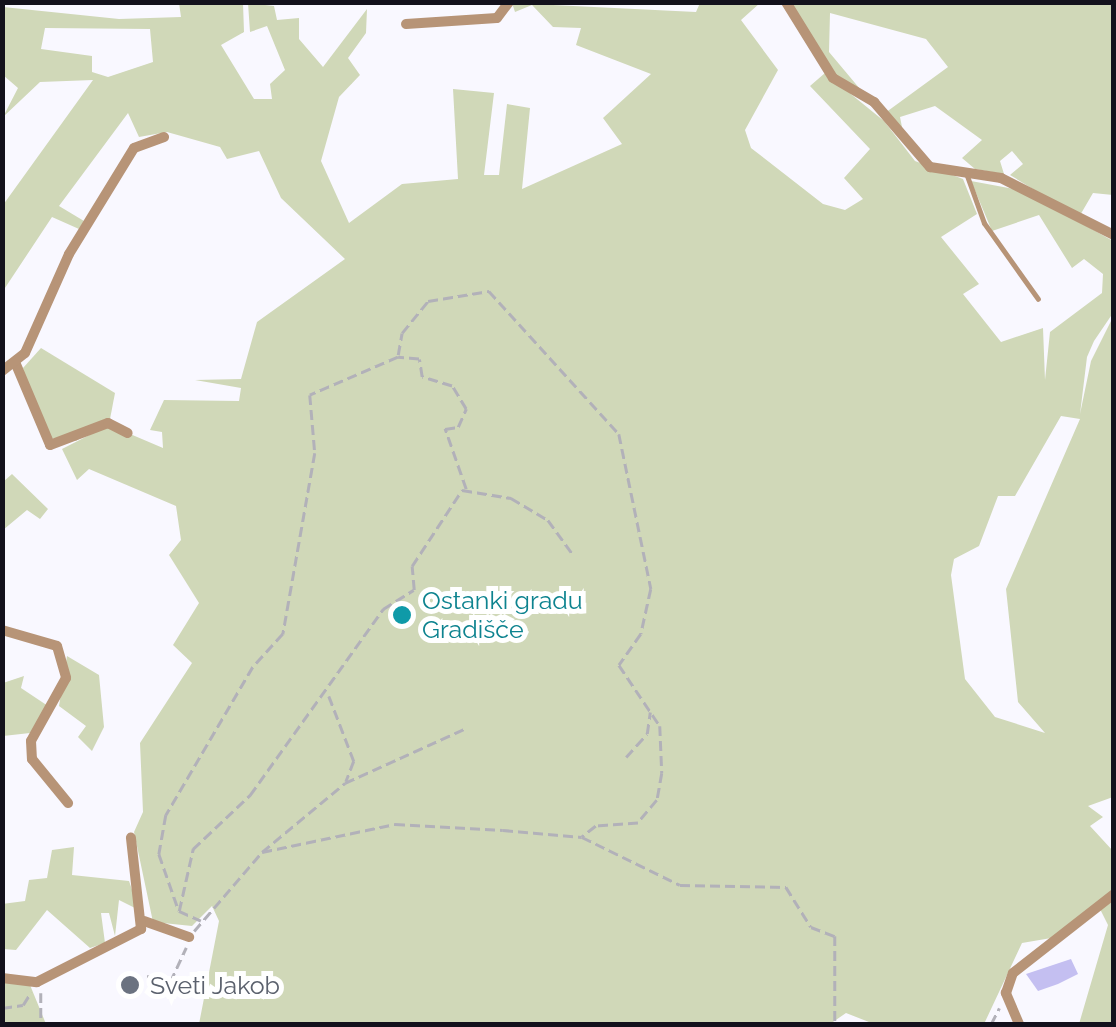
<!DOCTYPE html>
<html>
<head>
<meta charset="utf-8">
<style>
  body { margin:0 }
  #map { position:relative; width:1116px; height:1027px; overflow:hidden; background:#f9f8ff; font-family:Raleway,sans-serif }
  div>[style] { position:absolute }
  .green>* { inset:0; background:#d0d8b8 }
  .building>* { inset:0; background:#c4bff1 }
  .path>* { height:2.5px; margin-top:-1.25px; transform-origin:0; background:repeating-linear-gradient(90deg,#b2b1b9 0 10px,transparent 0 15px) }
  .lane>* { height:5px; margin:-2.5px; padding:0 2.5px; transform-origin:2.5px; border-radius:2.5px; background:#b79477 }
  .street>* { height:10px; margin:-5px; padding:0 5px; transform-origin:5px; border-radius:5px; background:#b79477 }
  .dots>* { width:28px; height:28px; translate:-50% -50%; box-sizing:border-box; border:5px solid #fff; border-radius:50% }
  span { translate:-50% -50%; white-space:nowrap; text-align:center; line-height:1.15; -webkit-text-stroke:10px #fff; paint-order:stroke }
  .culture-label { font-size:25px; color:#0d838f }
  .left { translate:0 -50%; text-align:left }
  .worship-label { font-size:25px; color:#5b616d }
  .frame { position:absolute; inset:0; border:5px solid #13111c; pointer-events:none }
</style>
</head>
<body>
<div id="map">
  <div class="green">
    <div style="clip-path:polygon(evenodd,179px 3px,243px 3px,244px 32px,221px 45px,254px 99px,272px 99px,270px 84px,285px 70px,267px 26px,250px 32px,248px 3px,274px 6px,277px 20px,299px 18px,299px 39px,323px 67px,367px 9px,366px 33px,348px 58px,360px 75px,339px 97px,321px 161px,349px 223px,402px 184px,458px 179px,453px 89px,494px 93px,484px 175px,499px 175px,507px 104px,530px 108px,522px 189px,622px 144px,603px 118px,651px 74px,576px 45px,581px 28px,553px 27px,532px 5px,515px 12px,512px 3px,696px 12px,700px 3px,760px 3px,741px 20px,778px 70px,745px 130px,751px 148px,823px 204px,845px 210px,863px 199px,844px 178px,870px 149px,810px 86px,825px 73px,884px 121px,915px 161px,963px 179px,977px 214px,941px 237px,979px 284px,963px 294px,1001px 342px,1043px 328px,1045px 380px,1050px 332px,1102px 293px,1103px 274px,1084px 259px,1072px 268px,1039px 215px,992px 231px,971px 181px,1024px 191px,1113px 241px,1113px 313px,1094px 341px,1087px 357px,1080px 414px,1091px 361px,1113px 317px,1113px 797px,1088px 806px,1103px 817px,1090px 826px,1113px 851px,1113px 891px,1057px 937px,1022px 943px,984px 1024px,874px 1024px,846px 1013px,830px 1024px,199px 1024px,219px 921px,212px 906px,192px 926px,153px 922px,134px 832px,143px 812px,140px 743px,192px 663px,173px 645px,199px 603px,169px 555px,181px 540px,176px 506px,89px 469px,77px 480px,62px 449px,109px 425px,163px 448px,162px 432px,150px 430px,164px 400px,239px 401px,241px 388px,195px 380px,241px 379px,257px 322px,345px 259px,281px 198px,259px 151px,227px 159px,220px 147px,167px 132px,139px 137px,128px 113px,59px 206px,84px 221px,79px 229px,52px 217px,3px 291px,3px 205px,93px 80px,40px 82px,3px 117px,18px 88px,3px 75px,3px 7px,119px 19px,181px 17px,179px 3px,45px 28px,150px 29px,153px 62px,108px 77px,92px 72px,92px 56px,41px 49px,45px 28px,179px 3px,1061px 416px,1080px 419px,1006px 589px,1018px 702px,1045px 733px,995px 717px,965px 679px,951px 575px,954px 559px,979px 546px,998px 496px,1015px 496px,1061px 416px)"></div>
    <div style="clip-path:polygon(788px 3px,1113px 3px,1113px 195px,1093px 193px,1079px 217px,1010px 175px,1023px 164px,1012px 151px,1000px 161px,1004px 174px,975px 169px,962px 158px,982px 140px,935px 106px,900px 117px,904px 137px,885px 113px,948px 67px,926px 39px,830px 13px,829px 52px,860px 89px,840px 81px)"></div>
    <div style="clip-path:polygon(41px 348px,115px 393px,110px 419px,76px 441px,48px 438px,32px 410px,23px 368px)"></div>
    <div style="clip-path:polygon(12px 474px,48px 509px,40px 519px,27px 510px,3px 530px,3px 482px)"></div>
    <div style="clip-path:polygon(67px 656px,99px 675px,104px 727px,92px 751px,78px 737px,86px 726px,59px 706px)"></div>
    <div style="clip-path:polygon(24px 676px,21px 688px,51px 708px,30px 733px,3px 736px,3px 683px)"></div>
    <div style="clip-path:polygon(74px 847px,72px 875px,129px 881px,139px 910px,119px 900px,115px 936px,109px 913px,101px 913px,105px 943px,90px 948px,47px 910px,16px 950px,3px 949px,2px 904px,25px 901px,29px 880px,47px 878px,52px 850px)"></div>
    <div style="clip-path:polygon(1113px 899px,1113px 1024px,1079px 1024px,1108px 925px,1100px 909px)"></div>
    <div style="clip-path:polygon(3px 981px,30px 985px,46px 1024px,3px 1024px)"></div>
  </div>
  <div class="building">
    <div style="clip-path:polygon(1071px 959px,1078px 974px,1058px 984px,1038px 991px,1026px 974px)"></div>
  </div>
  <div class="path">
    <div style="left:398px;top:355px;width:22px;rotate:-80deg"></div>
    <div style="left:402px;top:333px;width:41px;rotate:-50.9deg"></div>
    <div style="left:428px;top:301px;width:62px;rotate:-9.3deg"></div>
    <div style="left:489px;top:291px;width:193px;rotate:47.7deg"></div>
    <div style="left:619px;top:434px;width:158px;rotate:78.3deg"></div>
    <div style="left:651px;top:589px;width:46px;rotate:102.5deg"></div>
    <div style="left:641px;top:634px;width:38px;rotate:125deg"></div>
    <div style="left:619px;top:665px;width:73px;rotate:56.1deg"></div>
    <div style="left:660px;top:726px;width:47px;rotate:87.6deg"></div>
    <div style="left:662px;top:773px;width:27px;rotate:100deg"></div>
    <div style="left:657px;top:800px;width:30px;rotate:130deg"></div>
    <div style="left:638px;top:823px;width:42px;rotate:175.9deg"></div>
    <div style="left:596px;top:826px;width:18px;rotate:142deg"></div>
    <div style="left:466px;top:489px;width:64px;rotate:-109.3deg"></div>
    <div style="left:445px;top:429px;width:13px;rotate:-9deg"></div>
    <div style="left:458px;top:427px;width:20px;rotate:-66deg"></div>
    <div style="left:466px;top:409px;width:27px;rotate:-121deg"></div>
    <div style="left:452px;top:386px;width:31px;rotate:-163deg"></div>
    <div style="left:422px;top:377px;width:18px;rotate:-99deg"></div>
    <div style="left:419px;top:359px;width:21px;rotate:-175deg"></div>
    <div style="left:398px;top:357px;width:96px;rotate:156.6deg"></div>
    <div style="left:310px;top:395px;width:58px;rotate:85.1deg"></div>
    <div style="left:315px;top:453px;width:184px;rotate:100deg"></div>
    <div style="left:283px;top:634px;width:45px;rotate:132.3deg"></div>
    <div style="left:253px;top:667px;width:172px;rotate:120.4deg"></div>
    <div style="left:166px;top:815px;width:40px;rotate:100deg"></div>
    <div style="left:159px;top:854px;width:60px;rotate:70.7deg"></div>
    <div style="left:179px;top:911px;width:64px;rotate:-77.3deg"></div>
    <div style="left:193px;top:849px;width:79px;rotate:-43.5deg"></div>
    <div style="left:250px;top:795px;width:229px;rotate:-54.4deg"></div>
    <div style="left:383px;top:609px;width:36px;rotate:-32deg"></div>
    <div style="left:414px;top:590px;width:24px;rotate:-95deg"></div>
    <div style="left:412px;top:566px;width:91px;rotate:-56.7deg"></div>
    <div style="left:462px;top:490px;width:50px;rotate:9.3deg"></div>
    <div style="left:511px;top:498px;width:43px;rotate:30.7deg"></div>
    <div style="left:548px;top:520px;width:41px;rotate:54deg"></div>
    <div style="left:329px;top:696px;width:70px;rotate:69deg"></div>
    <div style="left:354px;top:761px;width:22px;rotate:111deg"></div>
    <div style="left:626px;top:757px;width:31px;rotate:-48deg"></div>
    <div style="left:647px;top:734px;width:22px;rotate:-82deg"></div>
    <div style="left:262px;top:852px;width:136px;rotate:-11.9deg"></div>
    <div style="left:395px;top:824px;width:108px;rotate:3.2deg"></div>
    <div style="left:503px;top:830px;width:79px;rotate:5.1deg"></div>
    <div style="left:582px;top:837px;width:109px;rotate:26.1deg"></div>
    <div style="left:680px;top:885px;width:106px;rotate:1.1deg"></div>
    <div style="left:786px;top:887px;width:47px;rotate:58deg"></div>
    <div style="left:811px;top:927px;width:26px;rotate:21deg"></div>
    <div style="left:835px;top:936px;width:88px;rotate:90deg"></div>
    <div style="left:179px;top:911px;width:24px;rotate:24deg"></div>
    <div style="left:194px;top:931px;width:104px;rotate:-49.3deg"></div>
    <div style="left:262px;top:852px;width:108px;rotate:-39.7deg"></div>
    <div style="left:345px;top:783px;width:131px;rotate:-24.4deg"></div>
    <div style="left:147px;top:976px;width:24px;rotate:15deg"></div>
    <div style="left:170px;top:982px;width:38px;rotate:-65deg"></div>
    <div style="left:41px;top:993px;width:31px;rotate:90deg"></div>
    <div style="left:2px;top:1008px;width:21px;rotate:-8deg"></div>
    <div style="left:23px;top:1005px;width:15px;rotate:-58deg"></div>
    <div style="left:991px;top:1024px;width:18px;rotate:-63deg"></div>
  </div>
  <div class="lane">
    <div style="left:966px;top:173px;width:53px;rotate:70.2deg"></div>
    <div style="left:984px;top:223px;width:93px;rotate:54.6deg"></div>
  </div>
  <div class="street">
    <div style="left:786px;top:2px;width:89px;rotate:58.3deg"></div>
    <div style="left:833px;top:78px;width:48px;rotate:30.3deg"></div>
    <div style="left:874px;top:102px;width:86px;rotate:49.3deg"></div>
    <div style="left:930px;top:167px;width:72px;rotate:8.8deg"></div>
    <div style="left:1001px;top:178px;width:127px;rotate:26.8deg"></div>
    <div style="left:406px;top:24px;width:91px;rotate:-3.8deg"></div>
    <div style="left:497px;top:18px;width:20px;rotate:-53deg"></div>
    <div style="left:15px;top:362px;width:90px;rotate:67.1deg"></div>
    <div style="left:50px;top:445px;width:62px;rotate:-20.8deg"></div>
    <div style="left:108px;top:423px;width:22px;rotate:27deg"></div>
    <div style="left:2px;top:371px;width:29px;rotate:-38deg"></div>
    <div style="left:25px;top:353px;width:108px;rotate:-66deg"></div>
    <div style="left:69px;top:254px;width:124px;rotate:-58.5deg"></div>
    <div style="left:134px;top:148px;width:32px;rotate:-20deg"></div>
    <div style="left:2px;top:630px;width:57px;rotate:16.2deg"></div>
    <div style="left:57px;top:646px;width:33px;rotate:74deg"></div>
    <div style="left:66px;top:678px;width:72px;rotate:119.1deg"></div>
    <div style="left:31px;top:741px;width:18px;rotate:87deg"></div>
    <div style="left:32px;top:759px;width:57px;rotate:50.7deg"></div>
    <div style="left:144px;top:921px;width:48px;rotate:19.6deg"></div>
    <div style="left:2px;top:978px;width:35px;rotate:7deg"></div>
    <div style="left:37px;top:982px;width:117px;rotate:-27deg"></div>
    <div style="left:141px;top:929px;width:92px;rotate:-96.3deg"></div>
    <div style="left:1019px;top:1024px;width:34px;rotate:-113deg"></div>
    <div style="left:1006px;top:993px;width:21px;rotate:-71deg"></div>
    <div style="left:1013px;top:973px;width:128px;rotate:-38deg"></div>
  </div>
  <div class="dots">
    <div style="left:402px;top:615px;background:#0f9aa8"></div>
    <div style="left:130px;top:985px;background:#6b7280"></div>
  </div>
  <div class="culture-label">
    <span class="left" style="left:422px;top:615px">Ostanki gradu<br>Gradišče</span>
  </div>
  <div class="worship-label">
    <span class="left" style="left:150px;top:985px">Sveti Jakob</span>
  </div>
  <div class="frame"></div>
</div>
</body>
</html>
